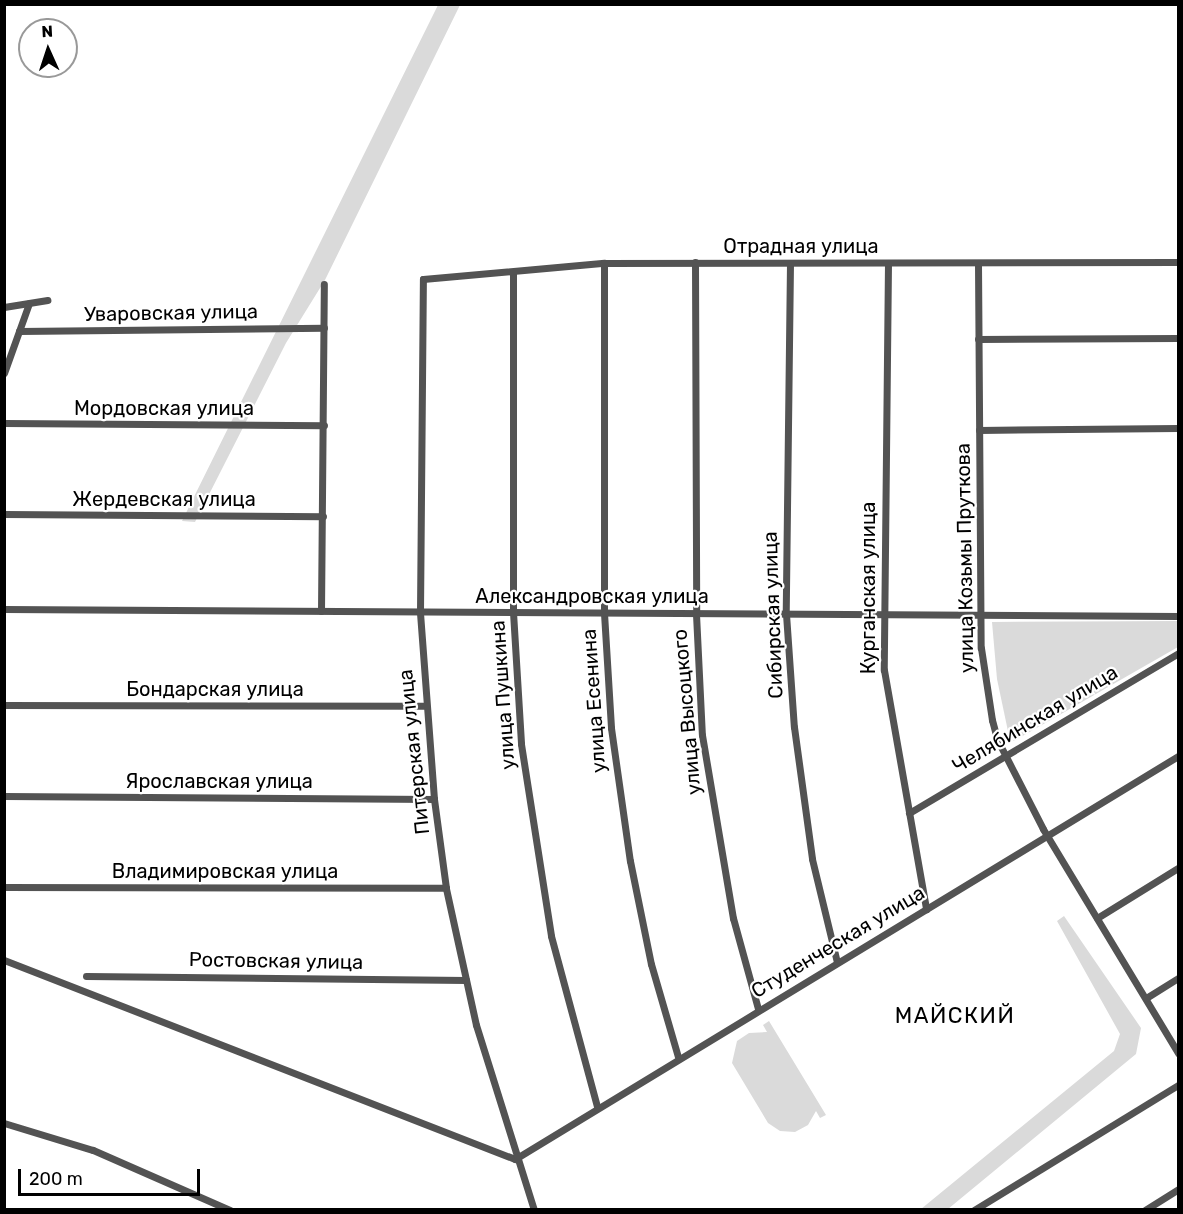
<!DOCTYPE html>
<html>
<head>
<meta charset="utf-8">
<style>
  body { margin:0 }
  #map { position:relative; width:1183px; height:1214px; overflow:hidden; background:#fff; font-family:Rubik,sans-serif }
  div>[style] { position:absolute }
  .green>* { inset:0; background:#dadada }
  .minor>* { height:7px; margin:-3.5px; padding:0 3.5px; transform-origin:3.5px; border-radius:3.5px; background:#535353 }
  span { translate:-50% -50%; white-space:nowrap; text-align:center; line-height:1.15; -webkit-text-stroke:4.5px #fff; paint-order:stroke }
  .street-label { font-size:20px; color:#000 }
  .quarter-label { font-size:22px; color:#000; letter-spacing:1.5px }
  .frame { position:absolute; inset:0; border:6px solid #000; pointer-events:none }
  .north { position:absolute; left:18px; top:18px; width:60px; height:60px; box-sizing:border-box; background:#fff; border:2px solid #999; border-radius:50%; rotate:357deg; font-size:16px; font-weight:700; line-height:24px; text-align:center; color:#000 }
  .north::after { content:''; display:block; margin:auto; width:21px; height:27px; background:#000; clip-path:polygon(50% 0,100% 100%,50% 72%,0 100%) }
  .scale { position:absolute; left:18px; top:1169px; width:182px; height:27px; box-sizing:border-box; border:3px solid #000; border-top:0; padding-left:8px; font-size:18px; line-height:21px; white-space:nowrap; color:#000; -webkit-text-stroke:4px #fff; paint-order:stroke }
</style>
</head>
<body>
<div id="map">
  <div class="green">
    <div style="clip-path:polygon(438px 5px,460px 5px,325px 280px,286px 343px,195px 522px,182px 521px)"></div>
    <div style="clip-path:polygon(1178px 621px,1178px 647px,1014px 741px,1009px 736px,997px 679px,992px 622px)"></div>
    <div style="clip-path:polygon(1064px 916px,1141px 1028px,1136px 1054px,948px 1209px,921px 1209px,1114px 1051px,1120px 1034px,1057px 921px)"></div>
    <div style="clip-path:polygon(769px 1021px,826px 1115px,820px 1118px,816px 1111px,808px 1125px,795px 1132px,780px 1131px,768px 1123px,732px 1063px,737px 1041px,749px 1033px,767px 1032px,763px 1025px)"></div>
  </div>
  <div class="minor">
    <div style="left:695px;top:262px;width:352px;rotate:89.8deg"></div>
    <div style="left:696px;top:614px;width:121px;rotate:87.2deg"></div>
    <div style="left:702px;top:735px;width:186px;rotate:80.4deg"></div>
    <div style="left:733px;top:918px;width:94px;rotate:74.6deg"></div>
    <div style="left:604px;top:263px;width:350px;rotate:90deg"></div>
    <div style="left:604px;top:613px;width:115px;rotate:86.5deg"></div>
    <div style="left:611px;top:728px;width:134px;rotate:81.9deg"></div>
    <div style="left:630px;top:861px;width:105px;rotate:78.5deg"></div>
    <div style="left:651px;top:964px;width:97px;rotate:73.8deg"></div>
    <div style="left:790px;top:263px;width:351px;rotate:90.7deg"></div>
    <div style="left:786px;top:614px;width:113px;rotate:86deg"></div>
    <div style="left:794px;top:727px;width:133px;rotate:82.2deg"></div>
    <div style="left:812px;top:859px;width:106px;rotate:76.4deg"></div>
    <div style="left:888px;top:263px;width:407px;rotate:90.6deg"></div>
    <div style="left:884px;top:670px;width:243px;rotate:80deg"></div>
    <div style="left:978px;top:264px;width:384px;rotate:89.6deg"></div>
    <div style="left:981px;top:648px;width:73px;rotate:81.3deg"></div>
    <div style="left:992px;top:720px;width:20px;rotate:75deg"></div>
    <div style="left:997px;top:739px;width:101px;rotate:62.9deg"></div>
    <div style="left:1043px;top:829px;width:262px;rotate:58.9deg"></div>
    <div style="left:513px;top:272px;width:340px;rotate:90deg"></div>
    <div style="left:513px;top:612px;width:132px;rotate:86.5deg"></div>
    <div style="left:521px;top:744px;width:194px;rotate:81.1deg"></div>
    <div style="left:551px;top:936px;width:177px;rotate:74.9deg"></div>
    <div style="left:4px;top:307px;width:44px;rotate:-9.2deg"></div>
    <div style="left:19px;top:331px;width:305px;rotate:-0.6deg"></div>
    <div style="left:978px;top:339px;width:200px;rotate:-0.3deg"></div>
    <div style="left:4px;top:373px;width:74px;rotate:-70.3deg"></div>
    <div style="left:4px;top:423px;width:320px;rotate:0.4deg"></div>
    <div style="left:979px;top:430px;width:199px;rotate:-0.6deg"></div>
    <div style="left:4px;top:514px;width:319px;rotate:0.4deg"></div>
    <div style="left:4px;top:609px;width:1174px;rotate:0.34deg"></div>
    <div style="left:321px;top:611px;width:327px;rotate:-89.5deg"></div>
    <div style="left:4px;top:705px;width:420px;rotate:0.1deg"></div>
    <div style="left:4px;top:796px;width:430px;rotate:0.4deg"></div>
    <div style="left:909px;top:813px;width:313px;rotate:-30.7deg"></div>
    <div style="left:4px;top:887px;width:442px;rotate:0.1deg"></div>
    <div style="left:1097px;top:918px;width:95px;rotate:-31.7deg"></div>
    <div style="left:4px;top:960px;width:548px;rotate:21.28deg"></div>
    <div style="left:515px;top:1159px;width:776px;rotate:-31.29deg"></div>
    <div style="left:86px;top:976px;width:380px;rotate:0.6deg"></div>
    <div style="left:1146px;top:998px;width:38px;rotate:-32deg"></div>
    <div style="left:4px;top:1123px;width:93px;rotate:16.9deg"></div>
    <div style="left:93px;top:1150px;width:150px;rotate:23.7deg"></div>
    <div style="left:534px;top:1210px;width:194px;rotate:-107.4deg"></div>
    <div style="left:476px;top:1025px;width:140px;rotate:-102.4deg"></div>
    <div style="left:446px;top:888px;width:90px;rotate:-97.7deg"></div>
    <div style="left:434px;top:799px;width:188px;rotate:-94.3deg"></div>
    <div style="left:420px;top:612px;width:333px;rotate:-89.5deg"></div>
    <div style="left:423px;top:279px;width:182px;rotate:-5.1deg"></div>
    <div style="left:604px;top:263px;width:574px;rotate:-0.1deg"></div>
    <div style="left:974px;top:1210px;width:239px;rotate:-31.5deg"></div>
    <div style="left:1145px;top:1210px;width:39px;rotate:-32deg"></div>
  </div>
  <div class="street-label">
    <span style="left:801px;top:246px">Отрадная улица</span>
    <span style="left:171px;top:313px;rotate:-1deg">Уваровская улица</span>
    <span style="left:164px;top:408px">Мордовская улица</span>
    <span style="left:164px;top:499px">Жердевская улица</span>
    <span style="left:965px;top:558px;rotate:-91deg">улица Козьмы Пруткова</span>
    <span style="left:868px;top:588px;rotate:-90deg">Курганская улица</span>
    <span style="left:592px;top:596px">Александровская улица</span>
    <span style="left:773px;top:615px;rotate:-92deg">Сибирская улица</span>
    <span style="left:215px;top:689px">Бондарская улица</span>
    <span style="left:503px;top:695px;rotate:-94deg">улица Пушкина</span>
    <span style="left:594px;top:701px;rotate:-94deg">улица Есенина</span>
    <span style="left:687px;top:712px;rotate:-95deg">улица Высоцкого</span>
    <span style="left:1035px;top:719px;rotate:-31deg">Челябинская улица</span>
    <span style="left:414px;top:752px;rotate:-96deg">Питерская улица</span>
    <span style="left:219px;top:781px">Ярославская улица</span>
    <span style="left:225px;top:871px">Владимировская улица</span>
    <span style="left:838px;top:942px;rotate:-31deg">Студенческая улица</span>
    <span style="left:276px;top:961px;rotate:1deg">Ростовская улица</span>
  </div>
  <div class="quarter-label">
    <span style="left:955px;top:1016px">МАЙСКИЙ</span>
  </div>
  <div class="frame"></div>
  <div class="north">N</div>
  <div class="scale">200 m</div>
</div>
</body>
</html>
